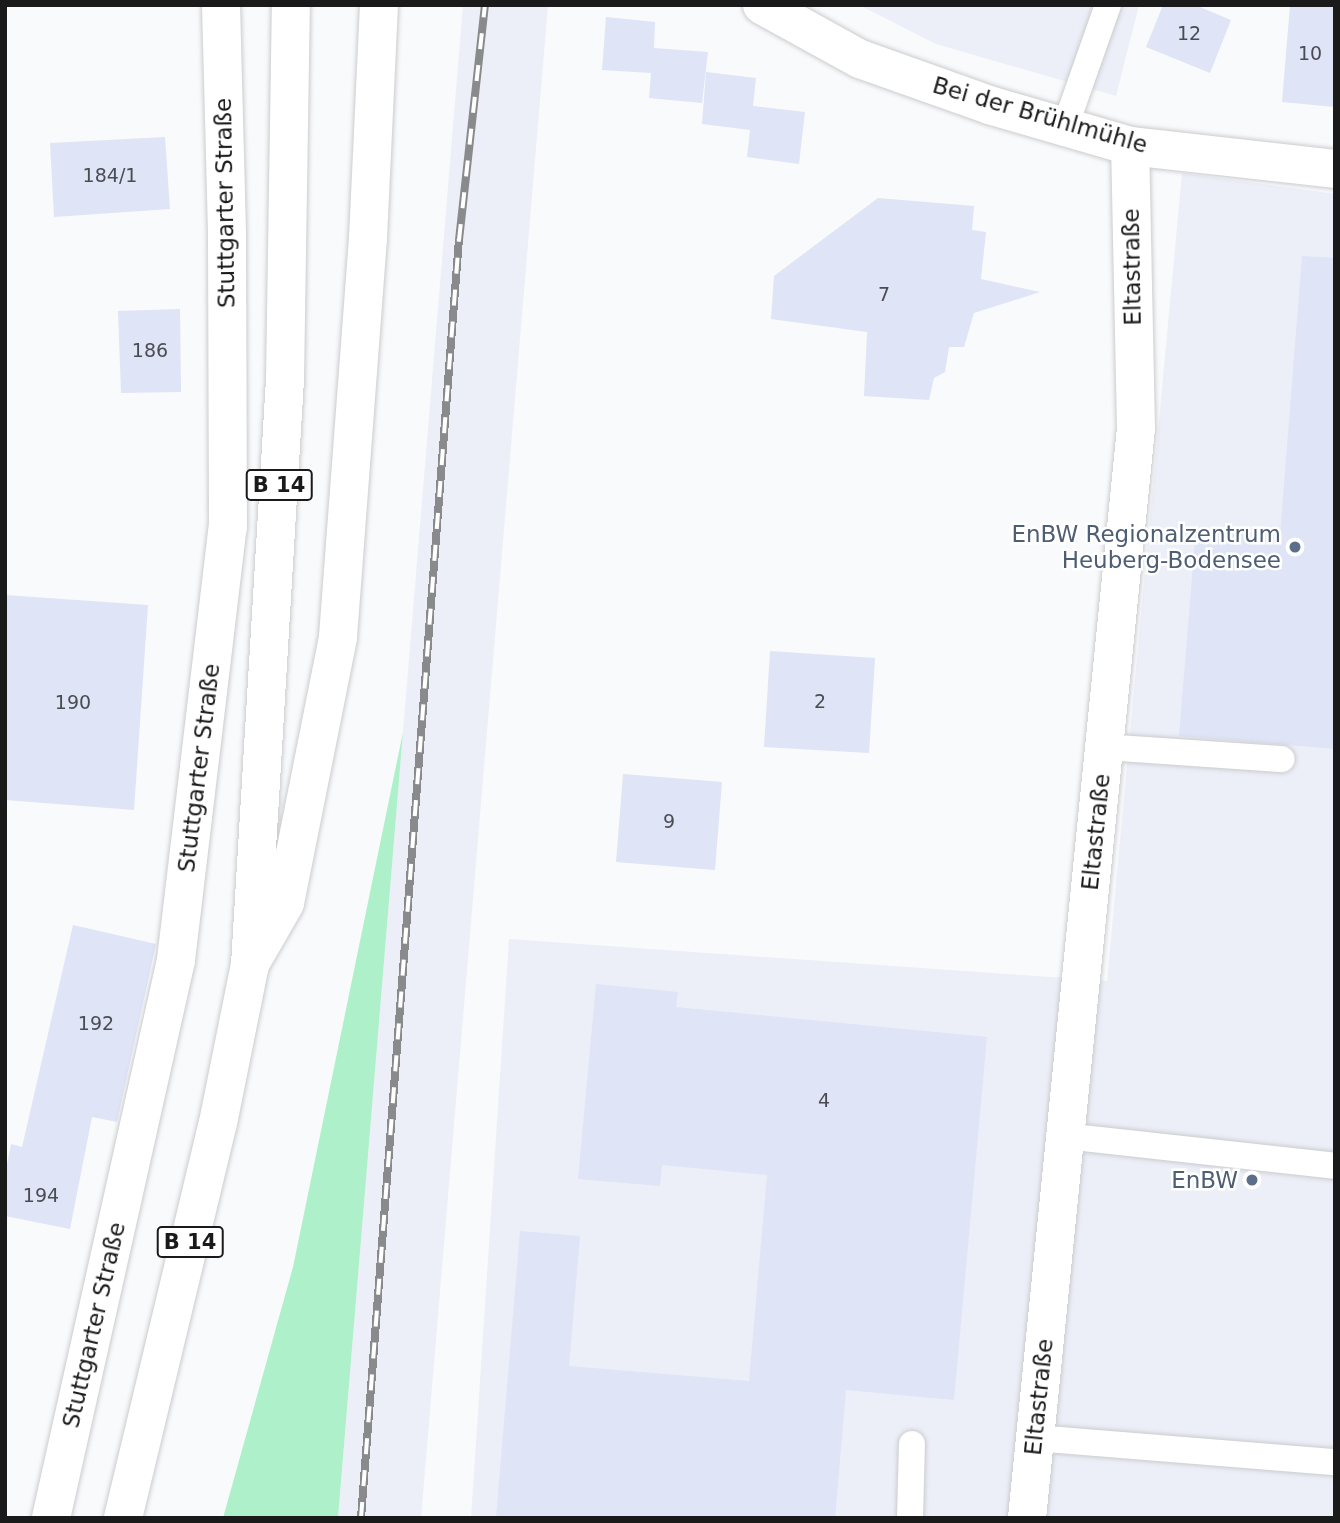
<!DOCTYPE html>
<html>
<head>
<meta charset="utf-8">
<style>
  body { margin:0 }
  #map { position:relative; width:1340px; height:1523px; overflow:hidden; background:#f9fafc; font-family:"DejaVu Sans",sans-serif }
  div>[style] { position:absolute }
  .built>* { inset:0; background:#eceff8 }
  .green>* { inset:0; background:#aef0ca }
  .building>* { inset:0; background:#dfe4f6 }
  .roads { filter:drop-shadow(0 0 2px #cbccce) drop-shadow(0 0 2px #cbccce) }
  .lane>* { height:26px; margin:-13px; padding:0 13px; transform-origin:13px; border-radius:13px; background:#fff }
  .street>* { height:38px; margin:-19px; padding:0 19px; transform-origin:19px; border-radius:19px; background:#fff }
  .primary>* { height:38px; margin:-19px; padding:0 19px; transform-origin:19px; border-radius:19px; background:#fff }
  .rail>* { height:8px; margin-top:-4px; transform-origin:0; background:repeating-linear-gradient(90deg,#fff 0 16px,#898a8b 0 32px); box-sizing:border-box; border-block:2px solid #898a8b }
  .dots>* { width:19px; height:19px; translate:-50% -50%; box-sizing:border-box; border:4px solid #fff; border-radius:50% }
  span { translate:-50% -50%; white-space:nowrap; text-align:center; line-height:1.15; -webkit-text-stroke:5px #fff; paint-order:stroke }
  .number-label { font-size:19px; color:#4b4c52 }
  .number-label span { -webkit-text-stroke-width:0 }
  .shield-label span { padding:2px 5px; background:#fff; border:2px solid; border-radius:5px; -webkit-text-stroke-width:0 }
  .shield-label { font-size:21px; color:#1a1a1b; font-weight:700 }
  .street-label { font-size:23px; color:#1a1a1b }
  .service-label { font-size:23px; color:#4e5e75 }
  .right { translate:-100% -50%; text-align:right }
  .frame { position:absolute; inset:0; border:7px solid #1a1a1b; pointer-events:none }
</style>
</head>
<body>
<div id="map">
  <div class="built">
    <div style="clip-path:polygon(463px 5px,548px 5px,421px 1518px,338px 1518px)"></div>
    <div style="clip-path:polygon(859px 5px,1139px 5px,1116px 96px,936px 44px)"></div>
    <div style="clip-path:polygon(1182px 173px,1335px 194px,1335px 1518px,471px 1518px,509px 939px,1107px 981px)"></div>
  </div>
  <div class="green">
    <div style="clip-path:polygon(403px 732px,338px 1518px,223px 1518px,293px 1267px)"></div>
  </div>
  <div class="building">
    <div style="clip-path:polygon(1163px 5px,1195px 5px,1231px 20px,1210px 73px,1146px 47px)"></div>
    <div style="clip-path:polygon(1290px 5px,1335px 5px,1335px 107px,1282px 102px)"></div>
    <div style="clip-path:polygon(606px 17px,655px 22px,654px 48px,708px 52px,702px 103px,649px 98px,651px 73px,602px 70px)"></div>
    <div style="clip-path:polygon(706px 72px,756px 78px,753px 106px,805px 112px,799px 164px,747px 157px,750px 130px,702px 124px)"></div>
    <div style="clip-path:polygon(165px 137px,170px 209px,54px 217px,50px 143px)"></div>
    <div style="clip-path:polygon(878px 198px,974px 206px,972px 230px,986px 232px,981px 279px,1040px 292px,974px 313px,964px 347px,949px 347px,945px 372px,934px 378px,929px 400px,864px 396px,867px 332px,771px 319px,774px 276px)"></div>
    <div style="clip-path:polygon(1302px 256px,1335px 258px,1335px 749px,1179px 736px,1196px 528px,1280px 535px)"></div>
    <div style="clip-path:polygon(180px 309px,181px 392px,121px 393px,118px 311px)"></div>
    <div style="clip-path:polygon(5px 595px,148px 605px,134px 810px,5px 800px)"></div>
    <div style="clip-path:polygon(770px 651px,875px 658px,869px 753px,764px 747px)"></div>
    <div style="clip-path:polygon(623px 774px,722px 782px,715px 870px,616px 862px)"></div>
    <div style="clip-path:polygon(73px 925px,156px 944px,117px 1122px,92px 1117px,70px 1229px,5px 1216px,5px 1175px,11px 1144px,22px 1147px)"></div>
    <div style="clip-path:polygon(596px 984px,678px 992px,676px 1007px,987px 1037px,954px 1400px,846px 1390px,835px 1518px,496px 1518px,520px 1231px,580px 1236px,569px 1366px,749px 1381px,767px 1175px,662px 1165px,660px 1186px,578px 1179px)"></div>
  </div>
  <div class="roads">
    <div class="lane">
      <div style="left:1065px;top:127px;width:129px;rotate:-70.6deg"></div>
      <div style="left:1104px;top:747px;width:178px;rotate:3.9deg"></div>
      <div style="left:1065px;top:1136px;width:272px;rotate:6.3deg"></div>
      <div style="left:1035px;top:1438px;width:301px;rotate:4.6deg"></div>
      <div style="left:910px;top:1518px;width:74px;rotate:-88.5deg"></div>
    </div>
    <div class="street">
      <div style="left:762px;top:5px;width:112px;rotate:28.9deg"></div>
      <div style="left:860px;top:59px;width:137px;rotate:19.6deg"></div>
      <div style="left:989px;top:105px;width:79px;rotate:16.1deg"></div>
      <div style="left:1065px;top:127px;width:68px;rotate:16.3deg"></div>
      <div style="left:1130px;top:146px;width:206px;rotate:6.4deg"></div>
      <div style="left:51px;top:1518px;width:572px;rotate:-77.37deg"></div>
      <div style="left:176px;top:960px;width:436px;rotate:-83.2deg"></div>
      <div style="left:228px;top:527px;width:294px;rotate:-90.2deg"></div>
      <div style="left:227px;top:233px;width:228px;rotate:-91.5deg"></div>
      <div style="left:1027px;top:1518px;width:1095px;rotate:-84.29deg"></div>
      <div style="left:1136px;top:428px;width:282px;rotate:-91.2deg"></div>
    </div>
    <div class="primary">
      <div style="left:254px;top:957px;width:62px;rotate:-60.1deg"></div>
      <div style="left:285px;top:903px;width:271px;rotate:-78.7deg"></div>
      <div style="left:338px;top:637px;width:400px;rotate:-85.7deg"></div>
      <div style="left:368px;top:238px;width:233px;rotate:-87.3deg"></div>
      <div style="left:123px;top:1518px;width:406px;rotate:-76.5deg"></div>
      <div style="left:218px;top:1123px;width:161px;rotate:-78.6deg"></div>
      <div style="left:250px;top:965px;width:587px;rotate:-86.58deg"></div>
      <div style="left:285px;top:379px;width:374px;rotate:-89.1deg"></div>
    </div>
  </div>
  <div class="rail">
    <div style="left:361px;top:1518px;width:1282px;rotate:-85.62deg"></div>
    <div style="left:459px;top:240px;width:236px;rotate:-83.7deg"></div>
  </div>
  <div class="dots">
    <div style="left:1295px;top:547px;background:#5c6f8a"></div>
    <div style="left:1252px;top:1180px;background:#5c6f8a"></div>
  </div>
  <div class="number-label">
    <span style="left:1189px;top:34px">12</span>
    <span style="left:1310px;top:54px">10</span>
    <span style="left:110px;top:176px">184/1</span>
    <span style="left:884px;top:295px">7</span>
    <span style="left:150px;top:351px">186</span>
    <span style="left:820px;top:702px">2</span>
    <span style="left:73px;top:703px">190</span>
    <span style="left:669px;top:822px">9</span>
    <span style="left:96px;top:1024px">192</span>
    <span style="left:824px;top:1101px">4</span>
    <span style="left:41px;top:1196px">194</span>
  </div>
  <div class="shield-label">
    <span style="left:279px;top:485px">B 14</span>
    <span style="left:190px;top:1242px">B 14</span>
  </div>
  <div class="street-label">
    <span style="left:1040px;top:115px;rotate:16deg">Bei der Brühlmühle</span>
    <span style="left:225px;top:203px;rotate:-91deg">Stuttgarter Straße</span>
    <span style="left:1132px;top:267px;rotate:-91deg">Eltastraße</span>
    <span style="left:199px;top:768px;rotate:-83deg">Stuttgarter Straße</span>
    <span style="left:1096px;top:832px;rotate:-84deg">Eltastraße</span>
    <span style="left:94px;top:1325px;rotate:-77deg">Stuttgarter Straße</span>
    <span style="left:1039px;top:1397px;rotate:-84deg">Eltastraße</span>
  </div>
  <div class="service-label">
    <span class="right" style="left:1281px;top:547px">EnBW Regionalzentrum<br>Heuberg-Bodensee</span>
    <span class="right" style="left:1238px;top:1180px">EnBW</span>
  </div>
  <div class="frame"></div>
</div>
</body>
</html>
